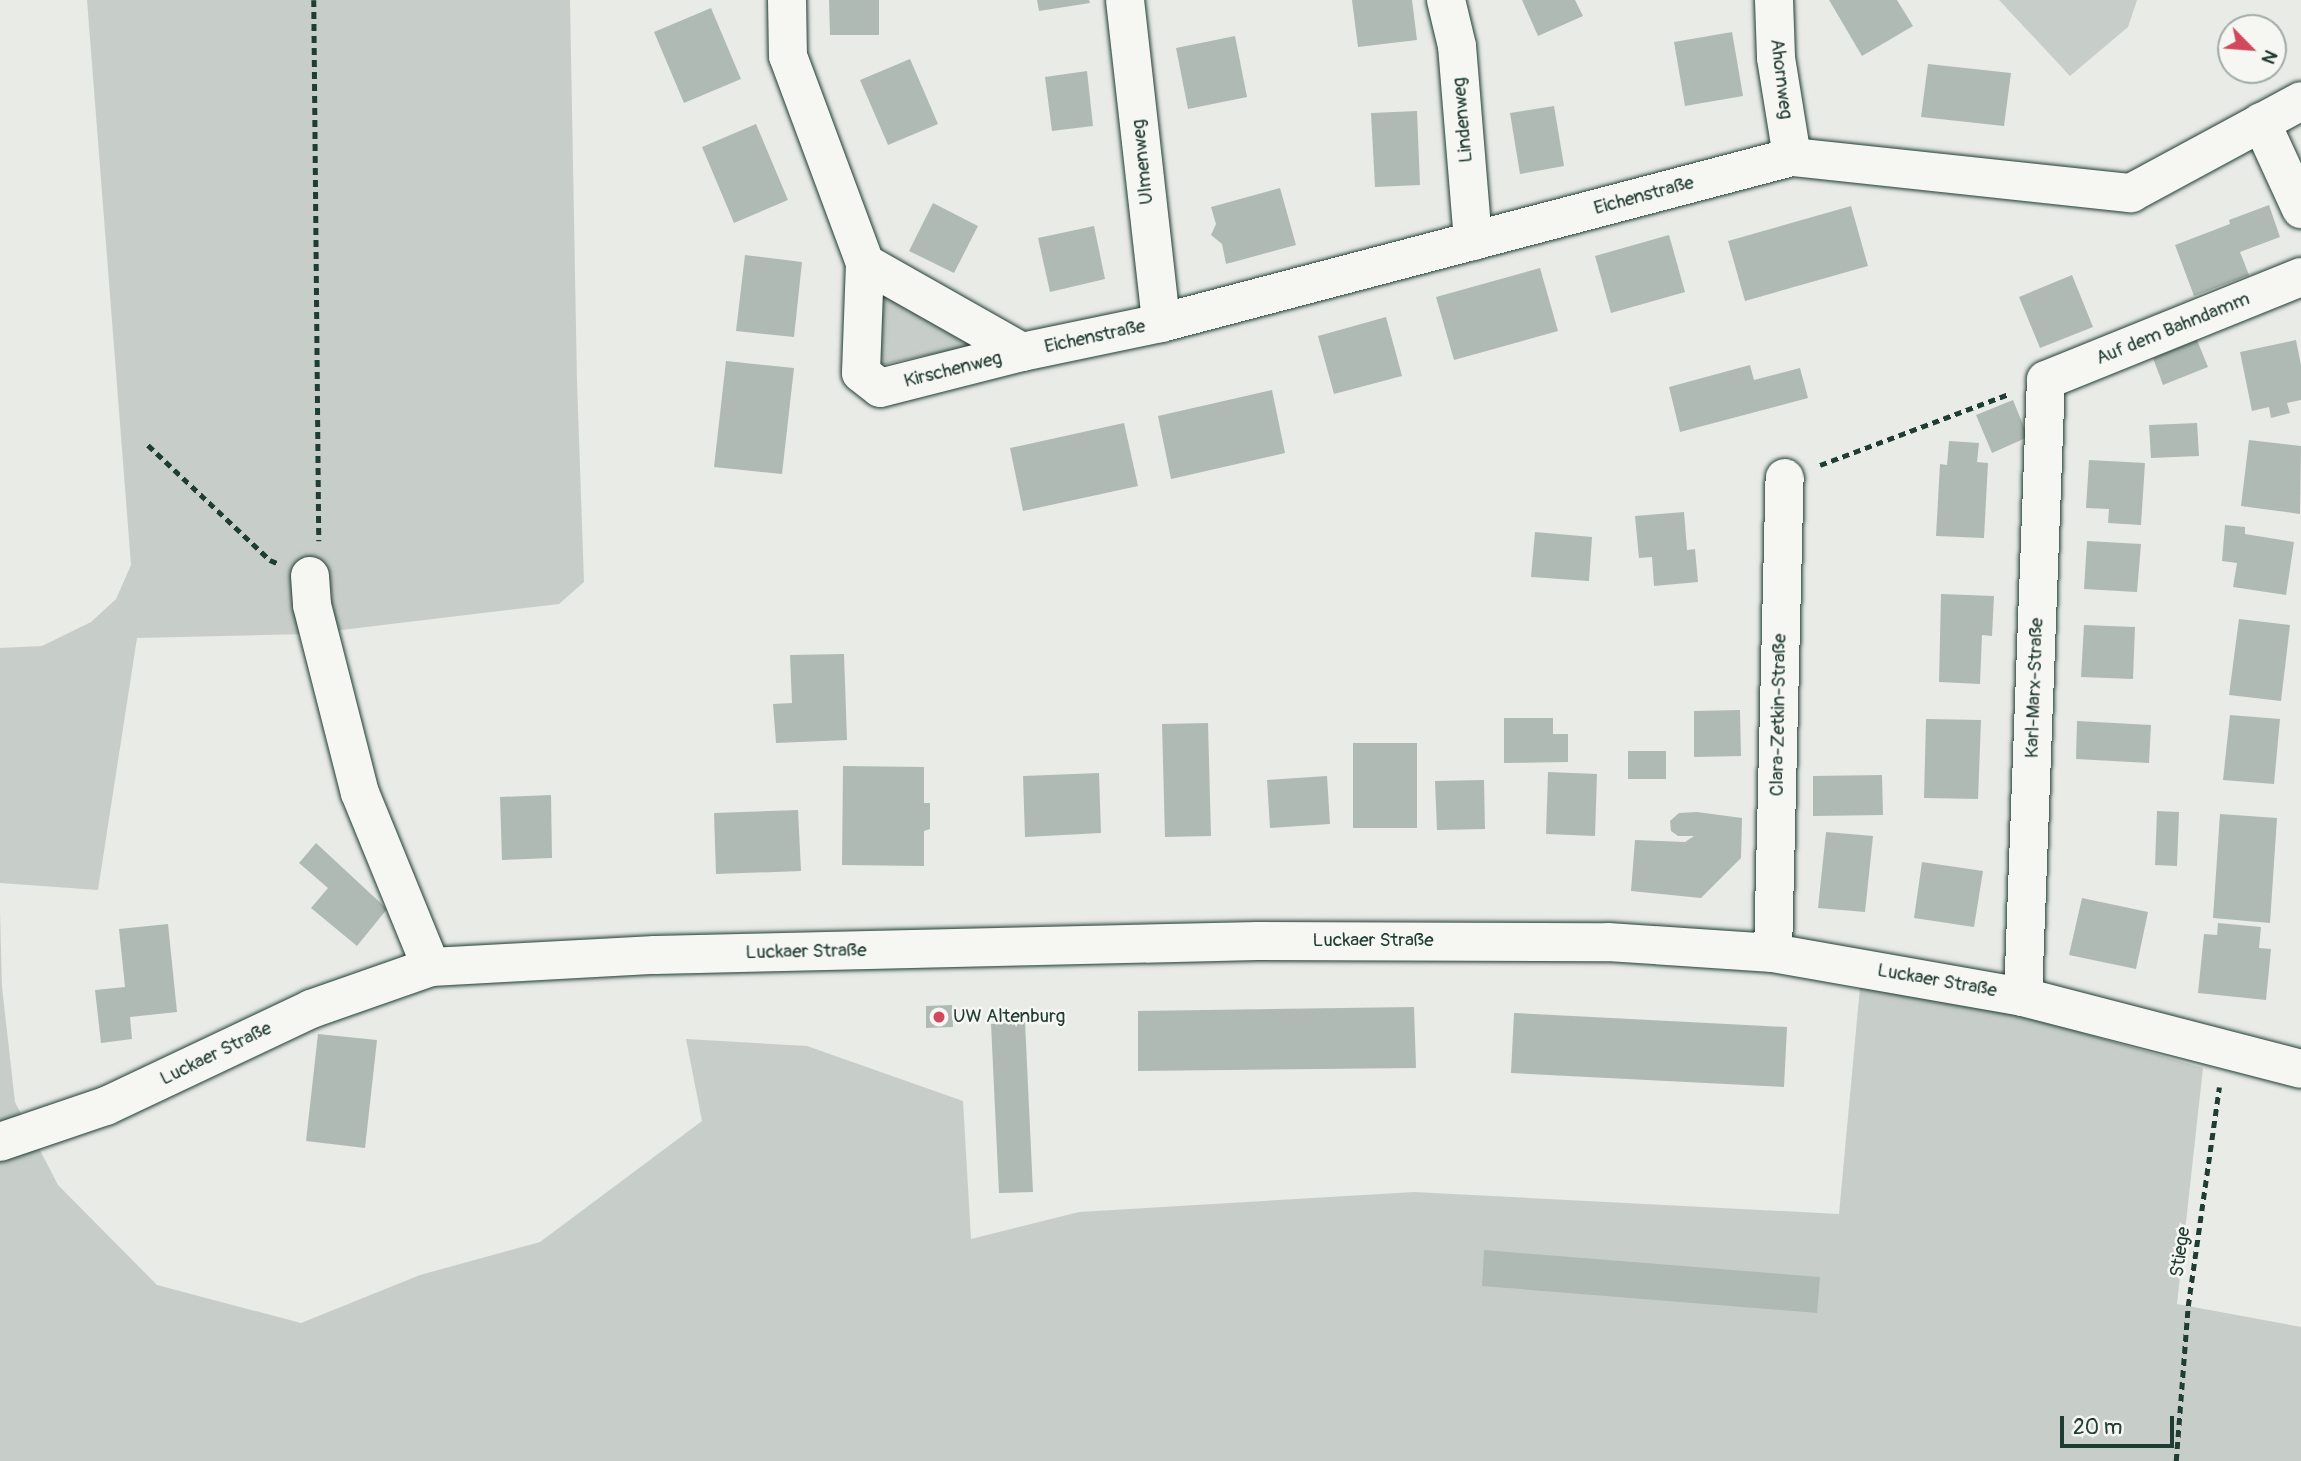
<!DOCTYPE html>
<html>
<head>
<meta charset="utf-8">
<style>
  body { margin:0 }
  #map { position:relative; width:2301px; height:1461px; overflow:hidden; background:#e9ebe7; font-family:Pangolin,sans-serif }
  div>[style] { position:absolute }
  .green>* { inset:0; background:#c7cec9 }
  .building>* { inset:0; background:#b0bab5 }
  .path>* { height:4.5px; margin-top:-2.25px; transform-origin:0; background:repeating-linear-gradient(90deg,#1f3d34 0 7px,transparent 0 12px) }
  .roads { filter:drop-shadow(0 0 2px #1f3d34) drop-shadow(0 0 2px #1f3d34) }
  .minor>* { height:38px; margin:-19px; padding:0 19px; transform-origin:19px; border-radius:19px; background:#f6f6f2 }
  .dots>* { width:19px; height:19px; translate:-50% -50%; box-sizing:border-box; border:4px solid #f6f6f2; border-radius:50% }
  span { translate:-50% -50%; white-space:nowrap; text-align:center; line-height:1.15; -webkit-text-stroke:5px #f6f6f2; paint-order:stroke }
  .street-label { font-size:19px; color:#1f3d34 }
  .poi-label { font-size:19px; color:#1f3d34 }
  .left { translate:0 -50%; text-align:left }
  .north { position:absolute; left:2217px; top:14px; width:70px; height:70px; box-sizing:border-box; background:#f6f6f2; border:2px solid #a0aca6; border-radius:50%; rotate:115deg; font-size:19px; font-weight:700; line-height:28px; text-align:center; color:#1f3d34 }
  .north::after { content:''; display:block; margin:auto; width:24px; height:32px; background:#d1495b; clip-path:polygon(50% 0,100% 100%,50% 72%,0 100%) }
  .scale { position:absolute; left:2060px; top:1416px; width:114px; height:32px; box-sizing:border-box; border:4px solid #1f3d34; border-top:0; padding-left:9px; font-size:21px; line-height:24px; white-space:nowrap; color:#1f3d34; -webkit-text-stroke:5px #f6f6f2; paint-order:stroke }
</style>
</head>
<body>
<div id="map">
  <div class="green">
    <div style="clip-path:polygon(87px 0,570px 0,577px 381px,584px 582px,559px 604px,308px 634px,137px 638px,98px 890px,0 883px,0 648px,42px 646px,91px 622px,116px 599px,131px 565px)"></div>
    <div style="clip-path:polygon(1999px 0,2137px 0,2128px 27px,2070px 76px)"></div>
    <div style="clip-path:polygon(882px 291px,976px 345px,880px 365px)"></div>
    <div style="clip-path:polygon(0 910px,2px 987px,15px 1102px,58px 1185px,157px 1285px,301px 1323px,420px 1275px,540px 1242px,702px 1121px,686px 1039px,807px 1046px,963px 1101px,971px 1239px,1079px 1212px,1414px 1192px,1839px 1214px,1860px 987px,1919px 992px,2049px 1023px,2203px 1068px,2177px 1304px,2301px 1327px,2301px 1461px,0 1461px)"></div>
  </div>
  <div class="building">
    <div style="clip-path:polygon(829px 0,879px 0,879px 35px,830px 35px)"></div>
    <div style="clip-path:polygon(1037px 0,1089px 0,1090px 3px,1039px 11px)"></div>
    <div style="clip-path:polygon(1352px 0,1412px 0,1417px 40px,1358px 47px)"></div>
    <div style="clip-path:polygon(1522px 0,1575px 0,1583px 16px,1538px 36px)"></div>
    <div style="clip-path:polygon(1829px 0,1897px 0,1913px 26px,1862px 56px)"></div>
    <div style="clip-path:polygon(711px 8px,741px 79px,684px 103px,654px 32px)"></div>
    <div style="clip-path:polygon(1732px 32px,1743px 96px,1685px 106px,1674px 42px)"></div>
    <div style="clip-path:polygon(1235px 36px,1247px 97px,1188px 109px,1176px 48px)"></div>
    <div style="clip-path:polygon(910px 59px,938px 124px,888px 145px,860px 80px)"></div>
    <div style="clip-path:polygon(1928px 64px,2011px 73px,2004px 126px,1921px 117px)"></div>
    <div style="clip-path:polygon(1087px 71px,1093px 126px,1052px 131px,1045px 77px)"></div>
    <div style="clip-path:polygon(1554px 106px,1564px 166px,1520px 174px,1510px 113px)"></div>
    <div style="clip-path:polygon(1417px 111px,1420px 185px,1375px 187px,1371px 113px)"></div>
    <div style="clip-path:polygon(756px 124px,788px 200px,734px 223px,702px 147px)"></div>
    <div style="clip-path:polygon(1280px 188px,1296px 245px,1226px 264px,1222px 244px,1211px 235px,1216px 224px,1211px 207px)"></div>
    <div style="clip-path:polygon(933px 203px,978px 226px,954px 273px,909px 251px)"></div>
    <div style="clip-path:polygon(2269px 205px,2280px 237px,2240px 252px,2249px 275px,2194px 296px,2175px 245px,2230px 224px,2229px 220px)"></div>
    <div style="clip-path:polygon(1851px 206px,1868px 266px,1745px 301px,1728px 241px)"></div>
    <div style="clip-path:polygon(1094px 226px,1105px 279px,1050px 292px,1038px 238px)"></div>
    <div style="clip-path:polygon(1669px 235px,1685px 292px,1611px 313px,1595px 256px)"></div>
    <div style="clip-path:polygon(745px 255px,802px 262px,794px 337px,736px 331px)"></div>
    <div style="clip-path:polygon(1540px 268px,1558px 331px,1454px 360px,1436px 297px)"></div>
    <div style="clip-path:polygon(2072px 275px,2093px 327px,2040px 348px,2019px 297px)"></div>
    <div style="clip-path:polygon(1386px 317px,1402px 376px,1334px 394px,1318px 336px)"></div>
    <div style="clip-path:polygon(2197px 340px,2208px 367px,2163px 385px,2153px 358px)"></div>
    <div style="clip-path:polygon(2296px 340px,2301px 365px,2301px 400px,2287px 403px,2290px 413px,2271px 418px,2269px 407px,2252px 411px,2240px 352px)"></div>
    <div style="clip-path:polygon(726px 361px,794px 368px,782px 474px,714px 467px)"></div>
    <div style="clip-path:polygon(1750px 365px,1754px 380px,1800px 368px,1808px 398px,1680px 432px,1669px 387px)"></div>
    <div style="clip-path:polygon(1272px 390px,1285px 453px,1171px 479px,1158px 416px)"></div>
    <div style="clip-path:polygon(2013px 400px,2028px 437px,1992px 453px,1976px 415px)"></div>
    <div style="clip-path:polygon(1124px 423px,1138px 486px,1023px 511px,1010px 448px)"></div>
    <div style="clip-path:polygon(2197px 423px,2199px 456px,2151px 458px,2149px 425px)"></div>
    <div style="clip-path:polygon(2249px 440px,2301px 446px,2300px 514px,2241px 506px)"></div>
    <div style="clip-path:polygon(1949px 441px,1979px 443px,1977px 462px,1988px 463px,1984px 538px,1936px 536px,1940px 464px,1947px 465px)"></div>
    <div style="clip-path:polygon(2089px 460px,2145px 463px,2141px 525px,2108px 523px,2109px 509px,2086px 508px)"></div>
    <div style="clip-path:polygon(1684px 512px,1687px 550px,1695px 549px,1698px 582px,1654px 586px,1652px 557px,1639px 558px,1635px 516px)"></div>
    <div style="clip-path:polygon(2225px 525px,2245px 527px,2245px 534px,2294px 542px,2286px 595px,2233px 587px,2237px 563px,2222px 561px)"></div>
    <div style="clip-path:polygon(1535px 532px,1592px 537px,1589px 581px,1531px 577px)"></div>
    <div style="clip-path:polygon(2087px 541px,2141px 544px,2137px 592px,2084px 589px)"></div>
    <div style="clip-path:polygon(1941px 594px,1994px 596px,1992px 636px,1982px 635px,1980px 684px,1939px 682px)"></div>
    <div style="clip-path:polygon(2239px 619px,2290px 625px,2281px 701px,2229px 695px)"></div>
    <div style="clip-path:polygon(2084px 625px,2135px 627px,2133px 679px,2081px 677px)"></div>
    <div style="clip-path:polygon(844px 654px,847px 740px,776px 743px,773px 704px,792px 703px,790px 655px)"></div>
    <div style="clip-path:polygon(1740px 710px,1741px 756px,1694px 757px,1694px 711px)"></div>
    <div style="clip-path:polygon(2230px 715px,2280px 719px,2274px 784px,2223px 780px)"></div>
    <div style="clip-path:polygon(1504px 718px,1553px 718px,1553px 734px,1568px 734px,1568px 762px,1504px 763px)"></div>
    <div style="clip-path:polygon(1926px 719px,1981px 720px,1978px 799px,1924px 798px)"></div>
    <div style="clip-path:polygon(2077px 721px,2151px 725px,2149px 763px,2076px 759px)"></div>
    <div style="clip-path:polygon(1208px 723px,1211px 836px,1165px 837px,1162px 724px)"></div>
    <div style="clip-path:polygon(1353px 743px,1417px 743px,1417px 828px,1353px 828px)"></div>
    <div style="clip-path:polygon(1628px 751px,1666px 751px,1666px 779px,1628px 779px)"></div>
    <div style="clip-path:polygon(843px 766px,924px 767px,924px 803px,930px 803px,930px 829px,924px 831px,924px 866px,842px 865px)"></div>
    <div style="clip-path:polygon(1548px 772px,1597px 774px,1595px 836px,1546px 834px)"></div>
    <div style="clip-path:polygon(1099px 773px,1101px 833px,1025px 837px,1023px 776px)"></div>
    <div style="clip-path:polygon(1882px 775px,1883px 815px,1813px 816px,1813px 776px)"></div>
    <div style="clip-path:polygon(1327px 776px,1330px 824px,1270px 828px,1267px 780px)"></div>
    <div style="clip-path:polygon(1484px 780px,1485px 829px,1437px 830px,1435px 781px)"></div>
    <div style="clip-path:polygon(551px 795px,552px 858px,502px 860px,500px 797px)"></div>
    <div style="clip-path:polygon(798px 810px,801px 871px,716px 874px,714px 813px)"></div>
    <div style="clip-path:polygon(2157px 811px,2179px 812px,2177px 866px,2155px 865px)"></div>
    <div style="clip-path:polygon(1697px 812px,1742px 818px,1741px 858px,1701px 898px,1631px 891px,1635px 840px,1685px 842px,1694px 836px,1678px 836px,1671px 831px,1670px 821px,1679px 813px)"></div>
    <div style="clip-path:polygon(2220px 814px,2277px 818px,2270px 923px,2213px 918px)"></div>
    <div style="clip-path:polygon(1826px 832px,1873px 836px,1865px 912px,1818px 908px)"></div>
    <div style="clip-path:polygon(316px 843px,387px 909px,357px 946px,311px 908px,328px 888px,299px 863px)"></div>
    <div style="clip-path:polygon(1922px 862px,1983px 871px,1974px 927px,1914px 918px)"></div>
    <div style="clip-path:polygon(2082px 898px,2148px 912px,2136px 969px,2069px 955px)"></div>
    <div style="clip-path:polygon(2218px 923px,2261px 927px,2259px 948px,2271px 949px,2266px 1000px,2198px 993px,2204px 934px,2217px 935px)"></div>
    <div style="clip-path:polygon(168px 924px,177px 1012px,130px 1017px,132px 1039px,101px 1043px,95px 990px,125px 987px,119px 929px)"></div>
    <div style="clip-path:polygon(952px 1005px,953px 1027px,926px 1028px,926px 1006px)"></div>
    <div style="clip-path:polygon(1414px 1007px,1416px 1068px,1138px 1071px,1138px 1011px)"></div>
    <div style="clip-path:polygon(1514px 1013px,1787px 1027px,1784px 1087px,1511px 1073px)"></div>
    <div style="clip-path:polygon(1025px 1022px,1033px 1192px,999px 1193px,991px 1024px)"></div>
    <div style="clip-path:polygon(318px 1034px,377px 1040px,365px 1148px,306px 1141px)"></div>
    <div style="clip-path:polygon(1484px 1250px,1820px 1277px,1817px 1313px,1482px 1286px)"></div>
  </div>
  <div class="path">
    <div style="left:314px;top:0;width:541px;rotate:89.47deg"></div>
    <div style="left:148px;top:445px;width:168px;rotate:43.3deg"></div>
    <div style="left:270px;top:560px;width:8px;rotate:23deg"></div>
    <div style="left:1820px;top:465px;width:202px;rotate:-20.6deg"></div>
    <div style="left:2176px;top:1461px;width:155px;rotate:-85.6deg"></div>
    <div style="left:2188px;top:1306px;width:221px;rotate:-81.9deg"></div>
  </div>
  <div class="roads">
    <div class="minor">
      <div style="left:787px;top:0;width:56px;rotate:89deg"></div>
      <div style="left:788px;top:56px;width:221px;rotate:69.6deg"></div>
      <div style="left:865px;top:263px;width:110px;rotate:92.1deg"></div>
      <div style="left:861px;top:373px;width:24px;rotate:38deg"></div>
      <div style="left:880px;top:388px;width:146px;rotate:-14.2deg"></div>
      <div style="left:1022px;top:352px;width:180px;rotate:-150.5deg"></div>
      <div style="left:1125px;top:0;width:325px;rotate:83.6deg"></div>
      <div style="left:1446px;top:0;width:47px;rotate:76.6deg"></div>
      <div style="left:1457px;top:46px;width:196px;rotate:85.3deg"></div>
      <div style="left:1774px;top:0;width:58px;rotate:88deg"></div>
      <div style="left:1776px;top:58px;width:100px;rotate:80.8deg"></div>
      <div style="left:2261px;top:122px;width:96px;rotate:65.3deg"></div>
      <div style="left:1022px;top:352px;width:142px;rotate:-11.8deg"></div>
      <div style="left:1161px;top:323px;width:652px;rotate:-14.74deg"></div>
      <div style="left:1792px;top:157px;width:341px;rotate:6.1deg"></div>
      <div style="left:2131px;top:193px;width:193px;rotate:-28.4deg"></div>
      <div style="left:310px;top:576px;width:29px;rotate:86deg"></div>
      <div style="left:312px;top:605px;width:194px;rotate:75.7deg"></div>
      <div style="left:360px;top:793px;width:188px;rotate:67.8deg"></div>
      <div style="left:1773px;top:953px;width:475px;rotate:-88.6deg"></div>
      <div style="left:2023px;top:997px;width:617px;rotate:-87.87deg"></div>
      <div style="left:2046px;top:380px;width:275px;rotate:-22deg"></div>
      <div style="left:0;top:1142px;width:112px;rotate:-18.8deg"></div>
      <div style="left:106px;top:1106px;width:227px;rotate:-25.3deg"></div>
      <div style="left:311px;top:1009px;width:127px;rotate:-19.3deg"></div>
      <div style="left:431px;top:967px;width:224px;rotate:-3.1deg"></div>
      <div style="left:655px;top:955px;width:603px;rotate:-1.33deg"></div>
      <div style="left:1258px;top:941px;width:350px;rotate:0.2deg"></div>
      <div style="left:1608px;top:942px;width:165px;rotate:3.8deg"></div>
      <div style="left:1773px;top:953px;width:254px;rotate:10deg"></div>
      <div style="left:2023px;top:997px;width:287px;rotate:14.5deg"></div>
    </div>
  </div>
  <div class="dots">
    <div style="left:939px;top:1017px;background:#d1495b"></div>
  </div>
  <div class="street-label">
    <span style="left:1781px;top:79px;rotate:83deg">Ahornweg</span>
    <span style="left:1463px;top:120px;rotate:-95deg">Lindenweg</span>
    <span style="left:1143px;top:162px;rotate:-96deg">Ulmenweg</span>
    <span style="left:1644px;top:196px;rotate:-15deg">Eichenstraße</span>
    <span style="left:2173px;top:329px;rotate:-22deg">Auf dem Bahndamm</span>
    <span style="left:1095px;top:337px;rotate:-12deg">Eichenstraße</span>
    <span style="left:953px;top:370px;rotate:-14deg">Kirschenweg</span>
    <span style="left:2035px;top:688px;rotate:-88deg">Karl-Marx-Straße</span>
    <span style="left:1779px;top:715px;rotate:-89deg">Clara-Zetkin-Straße</span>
    <span style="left:1373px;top:941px">Luckaer Straße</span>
    <span style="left:806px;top:952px;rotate:-1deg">Luckaer Straße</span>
    <span style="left:1937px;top:981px;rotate:10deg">Luckaer Straße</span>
    <span style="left:216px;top:1054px;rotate:-26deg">Luckaer Straße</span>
    <span style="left:2181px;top:1252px;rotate:-82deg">Stiege</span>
  </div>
  <div class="poi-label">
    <span class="left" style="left:953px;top:1017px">UW Altenburg</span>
  </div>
  <div class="north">N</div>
  <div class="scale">20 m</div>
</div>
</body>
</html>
